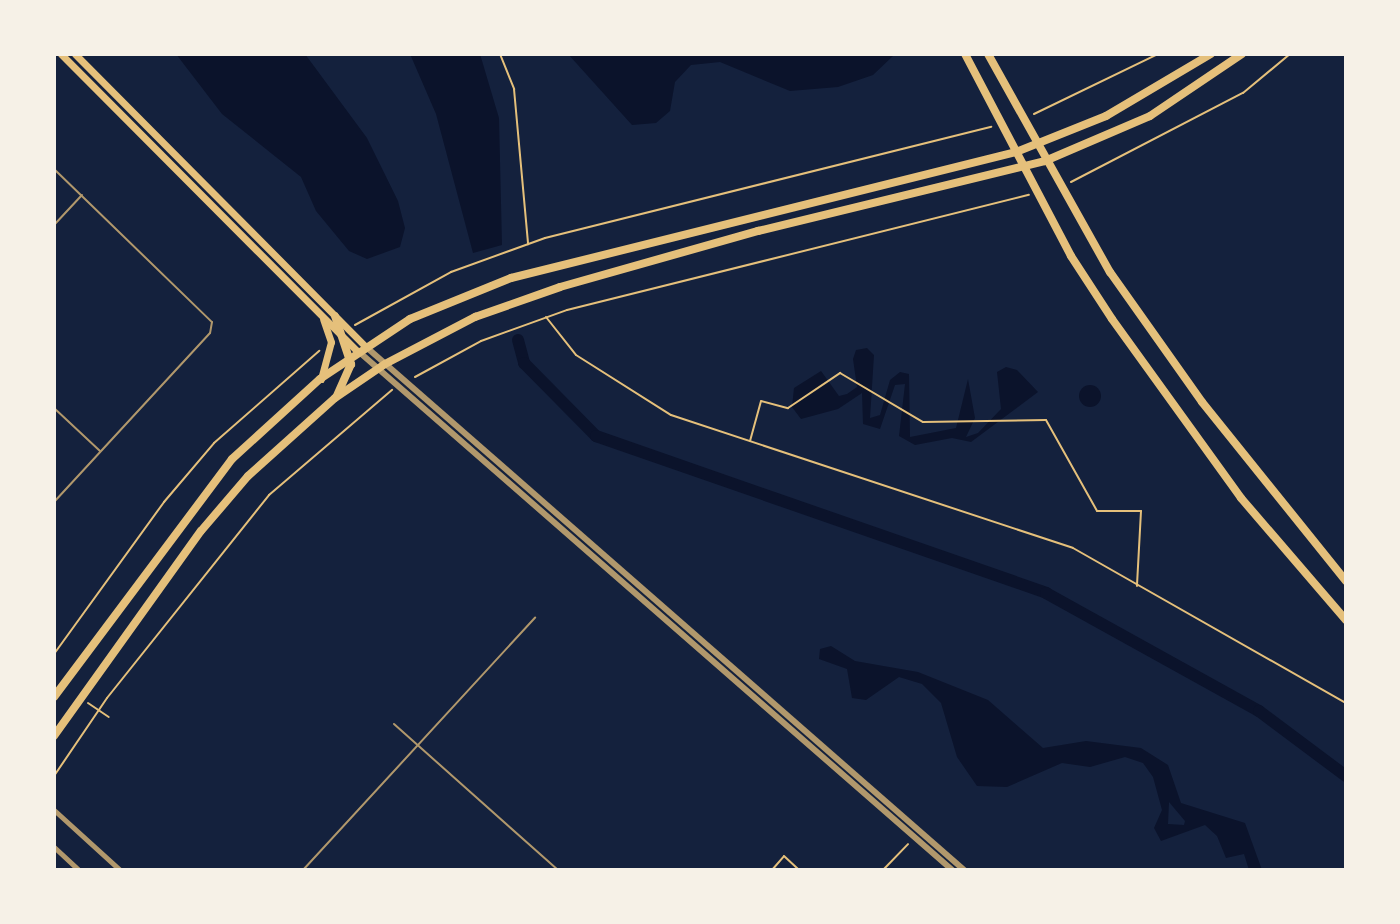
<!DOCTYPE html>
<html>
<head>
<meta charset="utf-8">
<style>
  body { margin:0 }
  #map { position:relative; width:1400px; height:924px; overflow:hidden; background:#14213d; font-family:"Times New Roman",serif }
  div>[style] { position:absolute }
  .water>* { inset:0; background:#0b132b }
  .round { border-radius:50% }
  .canal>* { height:12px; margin:-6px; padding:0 6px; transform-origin:6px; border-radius:6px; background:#0b132b }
  .path>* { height:2px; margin:-1px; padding:0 1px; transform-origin:1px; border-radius:1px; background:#e5c07b }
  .service>* { height:2px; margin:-1px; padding:0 1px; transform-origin:1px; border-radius:1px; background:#b1986c }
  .minor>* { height:5px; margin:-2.5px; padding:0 2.5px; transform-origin:2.5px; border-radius:2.5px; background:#b1986c }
  .tertiary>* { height:6px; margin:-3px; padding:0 3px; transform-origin:3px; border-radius:3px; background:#b1986c }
  .secondary>* { height:7px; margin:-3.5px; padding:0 3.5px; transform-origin:3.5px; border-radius:3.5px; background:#e5c07b }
  .primary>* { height:8px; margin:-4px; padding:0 4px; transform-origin:4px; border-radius:4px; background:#e5c07b }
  span { translate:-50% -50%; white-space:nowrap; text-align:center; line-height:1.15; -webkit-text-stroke:4.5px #f6f1e7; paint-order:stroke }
  .frame { position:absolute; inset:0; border:56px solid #f6f1e7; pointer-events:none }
</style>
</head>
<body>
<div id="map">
  <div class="water">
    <div style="clip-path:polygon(176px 54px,305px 54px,367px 138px,398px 201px,405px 228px,400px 247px,367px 259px,349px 251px,316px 211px,301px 177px,222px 114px)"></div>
    <div style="clip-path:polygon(410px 54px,480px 54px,499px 118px,502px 245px,473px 253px,436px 114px)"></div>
    <div style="clip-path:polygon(568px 54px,894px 54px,894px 55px,873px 75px,838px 87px,790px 91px,720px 62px,691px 65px,675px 82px,670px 111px,656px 123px,632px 125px)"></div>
    <div style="clip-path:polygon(867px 348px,874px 355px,870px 418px,880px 415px,890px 380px,900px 372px,909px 374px,910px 437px,956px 428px,968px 379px,975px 418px,966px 437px,978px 433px,1001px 409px,997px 372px,1006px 367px,1017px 370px,1038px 392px,971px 442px,952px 438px,915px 445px,899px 436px,905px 384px,895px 385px,880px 429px,863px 424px,862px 393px,838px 409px,801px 419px,792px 407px,794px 388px,821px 371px,839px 396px,847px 394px,857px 387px,853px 359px,856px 350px)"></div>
    <div class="round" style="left:1079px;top:385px;width:22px;height:22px"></div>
    <div style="clip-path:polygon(evenodd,831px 646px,855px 661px,918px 672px,988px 700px,1043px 748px,1086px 741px,1141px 748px,1168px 765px,1181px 803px,1245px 823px,1262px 870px,1249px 870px,1244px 854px,1226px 858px,1217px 836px,1205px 825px,1161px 841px,1154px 828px,1162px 810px,1153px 777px,1143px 763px,1125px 757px,1090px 767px,1062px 763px,1007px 787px,977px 786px,957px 757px,941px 703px,922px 684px,899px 677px,866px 700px,852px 698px,847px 669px,819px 659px,820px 649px,831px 646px,1169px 802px,1185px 821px,1184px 825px,1168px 824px,1169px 802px)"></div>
  </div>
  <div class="canal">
    <div style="left:518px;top:340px;width:24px;rotate:75deg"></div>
    <div style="left:524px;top:363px;width:103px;rotate:45.4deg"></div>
    <div style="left:596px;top:436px;width:477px;rotate:19.2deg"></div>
    <div style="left:1046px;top:593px;width:244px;rotate:29deg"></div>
    <div style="left:1259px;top:711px;width:109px;rotate:36.8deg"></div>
  </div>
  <div class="path">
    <div style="left:500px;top:54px;width:38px;rotate:68deg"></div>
    <div style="left:514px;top:89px;width:156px;rotate:84.8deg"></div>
    <div style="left:1034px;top:114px;width:138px;rotate:-25.8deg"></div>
    <div style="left:1071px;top:182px;width:194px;rotate:-27.4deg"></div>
    <div style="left:1243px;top:93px;width:61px;rotate:-39.7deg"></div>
    <div style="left:546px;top:317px;width:48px;rotate:51.7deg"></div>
    <div style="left:576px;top:355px;width:112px;rotate:32.3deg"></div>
    <div style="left:671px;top:415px;width:423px;rotate:18.3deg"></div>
    <div style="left:1073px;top:548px;width:314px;rotate:29.6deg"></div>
    <div style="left:355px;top:325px;width:110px;rotate:-28.9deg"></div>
    <div style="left:451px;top:272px;width:100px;rotate:-19.9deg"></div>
    <div style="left:545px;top:238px;width:460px;rotate:-14deg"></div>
    <div style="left:415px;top:377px;width:75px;rotate:-28.6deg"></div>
    <div style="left:481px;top:341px;width:91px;rotate:-19.8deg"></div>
    <div style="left:567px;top:310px;width:476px;rotate:-14deg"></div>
    <div style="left:750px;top:441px;width:41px;rotate:-74.6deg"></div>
    <div style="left:761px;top:401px;width:28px;rotate:15deg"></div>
    <div style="left:788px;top:408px;width:63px;rotate:-33.9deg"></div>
    <div style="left:840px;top:373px;width:96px;rotate:30.6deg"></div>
    <div style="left:923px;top:422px;width:123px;rotate:-0.9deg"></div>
    <div style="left:1046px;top:420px;width:104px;rotate:60.7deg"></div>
    <div style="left:1097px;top:511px;width:44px"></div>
    <div style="left:1141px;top:511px;width:75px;rotate:93.1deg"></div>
    <div style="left:54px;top:654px;width:188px;rotate:-54.1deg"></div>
    <div style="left:164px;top:502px;width:77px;rotate:-49.7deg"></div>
    <div style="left:214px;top:443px;width:140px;rotate:-41.2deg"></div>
    <div style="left:88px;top:703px;width:25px;rotate:34deg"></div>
    <div style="left:54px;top:776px;width:94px;rotate:-55.8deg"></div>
    <div style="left:107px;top:698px;width:260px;rotate:-51.4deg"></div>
    <div style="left:269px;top:495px;width:162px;rotate:-40.5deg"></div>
    <div style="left:772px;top:870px;width:18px;rotate:-49deg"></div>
    <div style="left:784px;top:856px;width:21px;rotate:43deg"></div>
    <div style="left:883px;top:870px;width:36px;rotate:-46deg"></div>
  </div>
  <div class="service">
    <div style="left:54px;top:169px;width:220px;rotate:44.1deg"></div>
    <div style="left:212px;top:322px;width:11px;rotate:100deg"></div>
    <div style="left:210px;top:333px;width:230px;rotate:132.7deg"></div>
    <div style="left:54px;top:225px;width:41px;rotate:-47deg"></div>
    <div style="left:54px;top:408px;width:63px;rotate:43.1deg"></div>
    <div style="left:394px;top:724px;width:220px;rotate:41.7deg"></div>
    <div style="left:303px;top:870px;width:343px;rotate:-47.4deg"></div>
  </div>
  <div class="minor">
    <div style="left:54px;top:810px;width:89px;rotate:42.3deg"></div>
    <div style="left:54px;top:847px;width:34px;rotate:43deg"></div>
  </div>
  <div class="tertiary">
    <div style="left:365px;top:346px;width:796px;rotate:41.18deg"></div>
    <div style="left:358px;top:351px;width:789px;rotate:41.14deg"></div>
  </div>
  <div class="secondary">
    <div style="left:61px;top:54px;width:419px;rotate:45.1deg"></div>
    <div style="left:75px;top:54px;width:412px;rotate:45.2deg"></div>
    <div style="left:321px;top:379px;width:38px;rotate:-75deg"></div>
    <div style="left:331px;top:342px;width:24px;rotate:-109deg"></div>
  </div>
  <div class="primary">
    <div style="left:965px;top:54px;width:228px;rotate:62.3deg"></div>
    <div style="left:1071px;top:256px;width:75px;rotate:56.9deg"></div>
    <div style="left:1112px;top:319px;width:221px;rotate:54.2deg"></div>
    <div style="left:1241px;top:498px;width:161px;rotate:49.3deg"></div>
    <div style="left:988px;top:54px;width:250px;rotate:60.8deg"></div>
    <div style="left:1110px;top:272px;width:159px;rotate:54.7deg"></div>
    <div style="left:1202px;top:402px;width:230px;rotate:51.2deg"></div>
    <div style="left:335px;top:316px;width:51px;rotate:71.6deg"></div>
    <div style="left:351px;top:364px;width:34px;rotate:114deg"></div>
    <div style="left:54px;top:697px;width:297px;rotate:-53.2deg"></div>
    <div style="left:232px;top:459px;width:119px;rotate:-42.3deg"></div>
    <div style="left:320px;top:379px;width:108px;rotate:-33.7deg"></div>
    <div style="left:410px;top:319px;width:109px;rotate:-22.1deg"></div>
    <div style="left:511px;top:278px;width:520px;rotate:-14.01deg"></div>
    <div style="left:1016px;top:152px;width:97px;rotate:-21.8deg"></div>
    <div style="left:1106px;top:116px;width:122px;rotate:-30.6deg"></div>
    <div style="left:54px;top:736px;width:252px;rotate:-54.4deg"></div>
    <div style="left:201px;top:531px;width:72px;rotate:-49.5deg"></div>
    <div style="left:248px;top:476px;width:117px;rotate:-41.9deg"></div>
    <div style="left:335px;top:398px;width:60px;rotate:-34.2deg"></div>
    <div style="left:385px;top:364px;width:102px;rotate:-27.6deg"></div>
    <div style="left:475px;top:317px;width:90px;rotate:-19.4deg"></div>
    <div style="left:560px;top:287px;width:206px;rotate:-15.8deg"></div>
    <div style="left:758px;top:231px;width:295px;rotate:-13.7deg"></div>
    <div style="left:1045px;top:161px;width:114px;rotate:-23.2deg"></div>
    <div style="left:1150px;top:116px;width:111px;rotate:-34deg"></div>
  </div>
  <div class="frame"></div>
</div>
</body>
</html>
